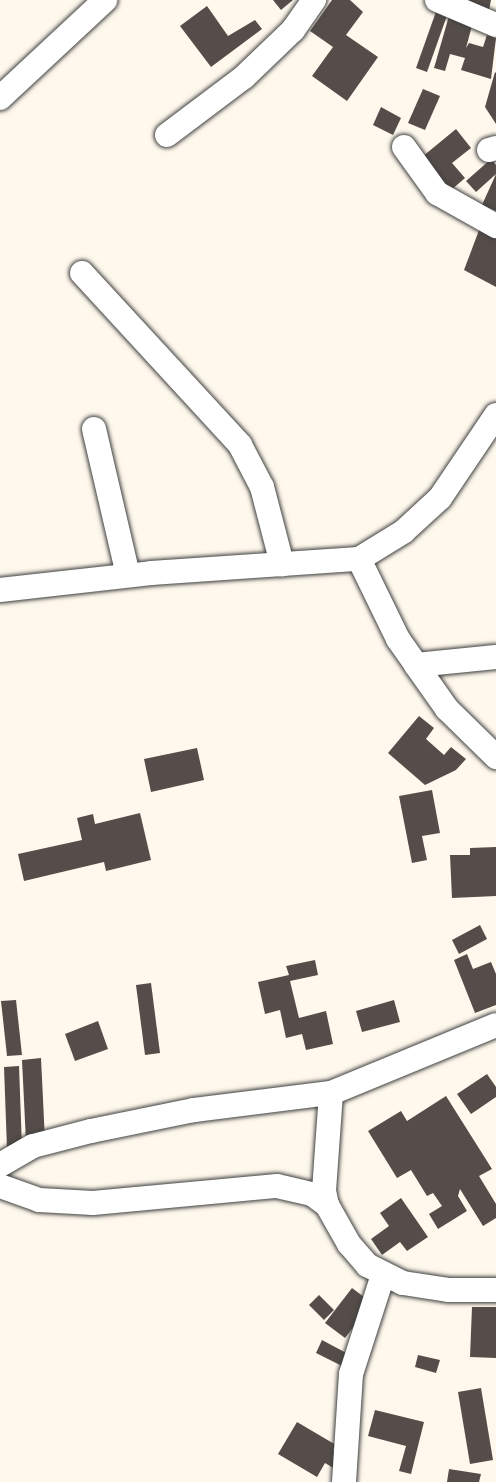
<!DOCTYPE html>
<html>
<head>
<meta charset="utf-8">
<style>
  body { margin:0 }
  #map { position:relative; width:496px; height:1482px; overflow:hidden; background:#fff9ed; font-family:"Noto Serif",serif }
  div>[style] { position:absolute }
  .building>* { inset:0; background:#554d49 }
  .roads { filter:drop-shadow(0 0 2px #404040) drop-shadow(0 0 2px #404040) }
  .minor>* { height:24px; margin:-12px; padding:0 12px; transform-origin:12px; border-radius:12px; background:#fff }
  span { translate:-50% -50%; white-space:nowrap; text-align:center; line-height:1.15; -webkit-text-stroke:6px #fff; paint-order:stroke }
</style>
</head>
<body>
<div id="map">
  <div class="building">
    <div style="clip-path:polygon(273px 0,293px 0,281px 10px)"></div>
    <div style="clip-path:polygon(332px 0,350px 0,363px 12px,346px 35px,378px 57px,347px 101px,312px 76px,333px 47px,310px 31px)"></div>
    <div style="clip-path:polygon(464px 0,491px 0,489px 10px)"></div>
    <div style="clip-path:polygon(207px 6px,228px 36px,255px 20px,262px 29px,211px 67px,180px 26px)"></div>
    <div style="clip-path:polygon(438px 6px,449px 10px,427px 72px,416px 68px)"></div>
    <div style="clip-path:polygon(449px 16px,473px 22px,466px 48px,469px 43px,483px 47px,487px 35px,496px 38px,491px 79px,461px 70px,465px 58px,450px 54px,445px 71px,434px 68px)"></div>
    <div style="clip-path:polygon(495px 72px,496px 73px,496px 124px,485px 107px)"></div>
    <div style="clip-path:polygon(423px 89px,440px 96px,425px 130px,408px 123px)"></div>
    <div style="clip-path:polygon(381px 107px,401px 118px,393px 135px,373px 125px)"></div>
    <div style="clip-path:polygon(456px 129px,471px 148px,452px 163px,465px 178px,450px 191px,422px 157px)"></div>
    <div style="clip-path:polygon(491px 159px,496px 165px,496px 211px,482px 205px,496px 174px,476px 192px,466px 181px)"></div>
    <div style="clip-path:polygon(481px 225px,496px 231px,496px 287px,464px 270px)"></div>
    <div style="clip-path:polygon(419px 716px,434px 728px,426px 739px,444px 755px,451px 747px,466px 759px,456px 770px,425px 785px,388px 753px)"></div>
    <div style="clip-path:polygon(197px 748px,204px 780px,151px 792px,144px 759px)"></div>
    <div style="clip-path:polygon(432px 790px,440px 833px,422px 836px,427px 860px,412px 863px,399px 796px)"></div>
    <div style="clip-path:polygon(140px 813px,151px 860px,106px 871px,104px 862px,24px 881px,18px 854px,82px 840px,77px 818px,93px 814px,95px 824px)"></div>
    <div style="clip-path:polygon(496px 847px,496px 896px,452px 898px,450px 855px,470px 855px,470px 848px)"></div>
    <div style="clip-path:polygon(480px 925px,487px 939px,459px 954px,452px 940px)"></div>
    <div style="clip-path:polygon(467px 954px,473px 969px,491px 962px,496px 974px,496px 1005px,475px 1013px,454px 960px)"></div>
    <div style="clip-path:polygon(315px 960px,318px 975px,290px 981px,299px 1018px,326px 1011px,333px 1044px,306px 1050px,302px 1034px,286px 1038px,280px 1010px,265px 1014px,258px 982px,289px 975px,286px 966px)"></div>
    <div style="clip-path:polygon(151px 983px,160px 1053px,145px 1055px,136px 985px)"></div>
    <div style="clip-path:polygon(16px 1000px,22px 1055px,7px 1056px,1px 1001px)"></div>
    <div style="clip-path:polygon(394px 1000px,400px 1022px,362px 1032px,356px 1011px)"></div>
    <div style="clip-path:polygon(98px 1021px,108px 1049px,75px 1061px,65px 1034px)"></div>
    <div style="clip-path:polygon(41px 1058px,45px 1141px,26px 1142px,22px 1060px)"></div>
    <div style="clip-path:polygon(19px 1066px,22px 1148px,7px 1149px,4px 1067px)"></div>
    <div style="clip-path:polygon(487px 1074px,496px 1087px,496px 1097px,471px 1114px,457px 1094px)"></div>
    <div style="clip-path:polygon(446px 1096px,492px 1169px,479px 1176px,496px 1204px,496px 1218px,483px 1226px,460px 1189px,458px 1196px,467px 1211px,438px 1229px,429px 1214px,442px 1206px,433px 1193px,427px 1196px,411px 1170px,397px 1178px,368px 1131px,401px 1111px,407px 1121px)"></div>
    <div style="clip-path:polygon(401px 1198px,428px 1237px,407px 1251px,400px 1242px,382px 1255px,371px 1239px,389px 1226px,380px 1213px)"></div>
    <div style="clip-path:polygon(352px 1288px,372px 1303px,345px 1338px,325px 1323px)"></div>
    <div style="clip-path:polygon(319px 1295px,334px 1310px,324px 1320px,309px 1305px)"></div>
    <div style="clip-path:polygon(472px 1307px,496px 1307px,496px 1358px,470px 1357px)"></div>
    <div style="clip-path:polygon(322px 1340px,350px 1355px,344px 1367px,316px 1353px)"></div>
    <div style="clip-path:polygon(418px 1355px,440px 1360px,436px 1373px,415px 1367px)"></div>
    <div style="clip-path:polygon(481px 1388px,493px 1460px,470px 1464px,458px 1392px)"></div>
    <div style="clip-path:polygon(375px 1410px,424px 1422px,411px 1474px,399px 1471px,406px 1446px,368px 1436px)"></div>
    <div style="clip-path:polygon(297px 1422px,336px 1445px,333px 1450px,343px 1456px,335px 1469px,325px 1463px,317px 1477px,278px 1454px)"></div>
    <div style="clip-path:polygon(449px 1469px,481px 1474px,479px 1482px,447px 1482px)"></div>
  </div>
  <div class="roads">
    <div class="minor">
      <div style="left:437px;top:0;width:64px;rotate:23deg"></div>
      <div style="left:0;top:98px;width:144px;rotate:-43deg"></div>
      <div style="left:167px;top:135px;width:96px;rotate:-37deg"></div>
      <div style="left:244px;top:77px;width:68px;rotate:-43.8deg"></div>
      <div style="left:293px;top:30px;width:37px;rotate:-55deg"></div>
      <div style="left:404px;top:147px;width:57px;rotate:54.3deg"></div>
      <div style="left:437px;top:193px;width:68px;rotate:29.2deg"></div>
      <div style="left:489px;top:150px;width:7px;rotate:-16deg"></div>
      <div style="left:82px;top:273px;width:234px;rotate:47.4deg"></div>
      <div style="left:240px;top:445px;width:47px;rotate:62.4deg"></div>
      <div style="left:262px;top:487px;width:80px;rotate:75.4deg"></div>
      <div style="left:94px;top:429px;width:150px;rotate:76.9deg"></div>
      <div style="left:359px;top:559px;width:89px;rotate:64deg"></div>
      <div style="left:398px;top:639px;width:32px;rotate:55deg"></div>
      <div style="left:416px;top:665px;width:54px;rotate:54.8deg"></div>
      <div style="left:447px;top:709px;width:69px;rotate:44.4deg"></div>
      <div style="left:0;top:590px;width:152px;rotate:-6.4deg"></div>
      <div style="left:151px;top:573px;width:208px;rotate:-3.9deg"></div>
      <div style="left:359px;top:559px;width:52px;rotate:-31.5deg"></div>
      <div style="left:403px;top:532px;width:50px;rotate:-42.6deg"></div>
      <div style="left:440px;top:498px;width:100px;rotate:-56deg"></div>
      <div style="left:416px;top:665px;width:80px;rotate:-5.7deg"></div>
      <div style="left:331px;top:1093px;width:98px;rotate:94.1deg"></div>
      <div style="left:324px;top:1191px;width:14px;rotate:78deg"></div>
      <div style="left:327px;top:1205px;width:45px;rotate:60.6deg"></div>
      <div style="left:349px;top:1244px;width:28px;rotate:49deg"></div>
      <div style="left:367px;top:1265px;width:40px;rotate:26.6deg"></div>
      <div style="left:403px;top:1283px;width:47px;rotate:8.7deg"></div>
      <div style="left:449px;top:1290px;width:47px"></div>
      <div style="left:0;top:1165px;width:38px;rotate:-30deg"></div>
      <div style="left:33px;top:1146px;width:60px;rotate:-14.5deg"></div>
      <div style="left:91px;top:1131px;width:105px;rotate:-11.5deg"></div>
      <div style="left:194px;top:1110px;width:138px;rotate:-7.1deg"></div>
      <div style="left:331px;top:1093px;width:178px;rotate:-22.4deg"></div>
      <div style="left:0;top:1186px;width:41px;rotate:19.7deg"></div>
      <div style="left:39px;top:1200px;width:54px;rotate:3.2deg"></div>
      <div style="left:93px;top:1203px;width:185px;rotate:-5.3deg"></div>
      <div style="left:277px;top:1186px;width:36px;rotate:13deg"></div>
      <div style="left:312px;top:1194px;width:19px;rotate:36deg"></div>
      <div style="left:344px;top:1482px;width:108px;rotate:-86.3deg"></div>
      <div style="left:351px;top:1374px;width:104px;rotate:-72.1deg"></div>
    </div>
  </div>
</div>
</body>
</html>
